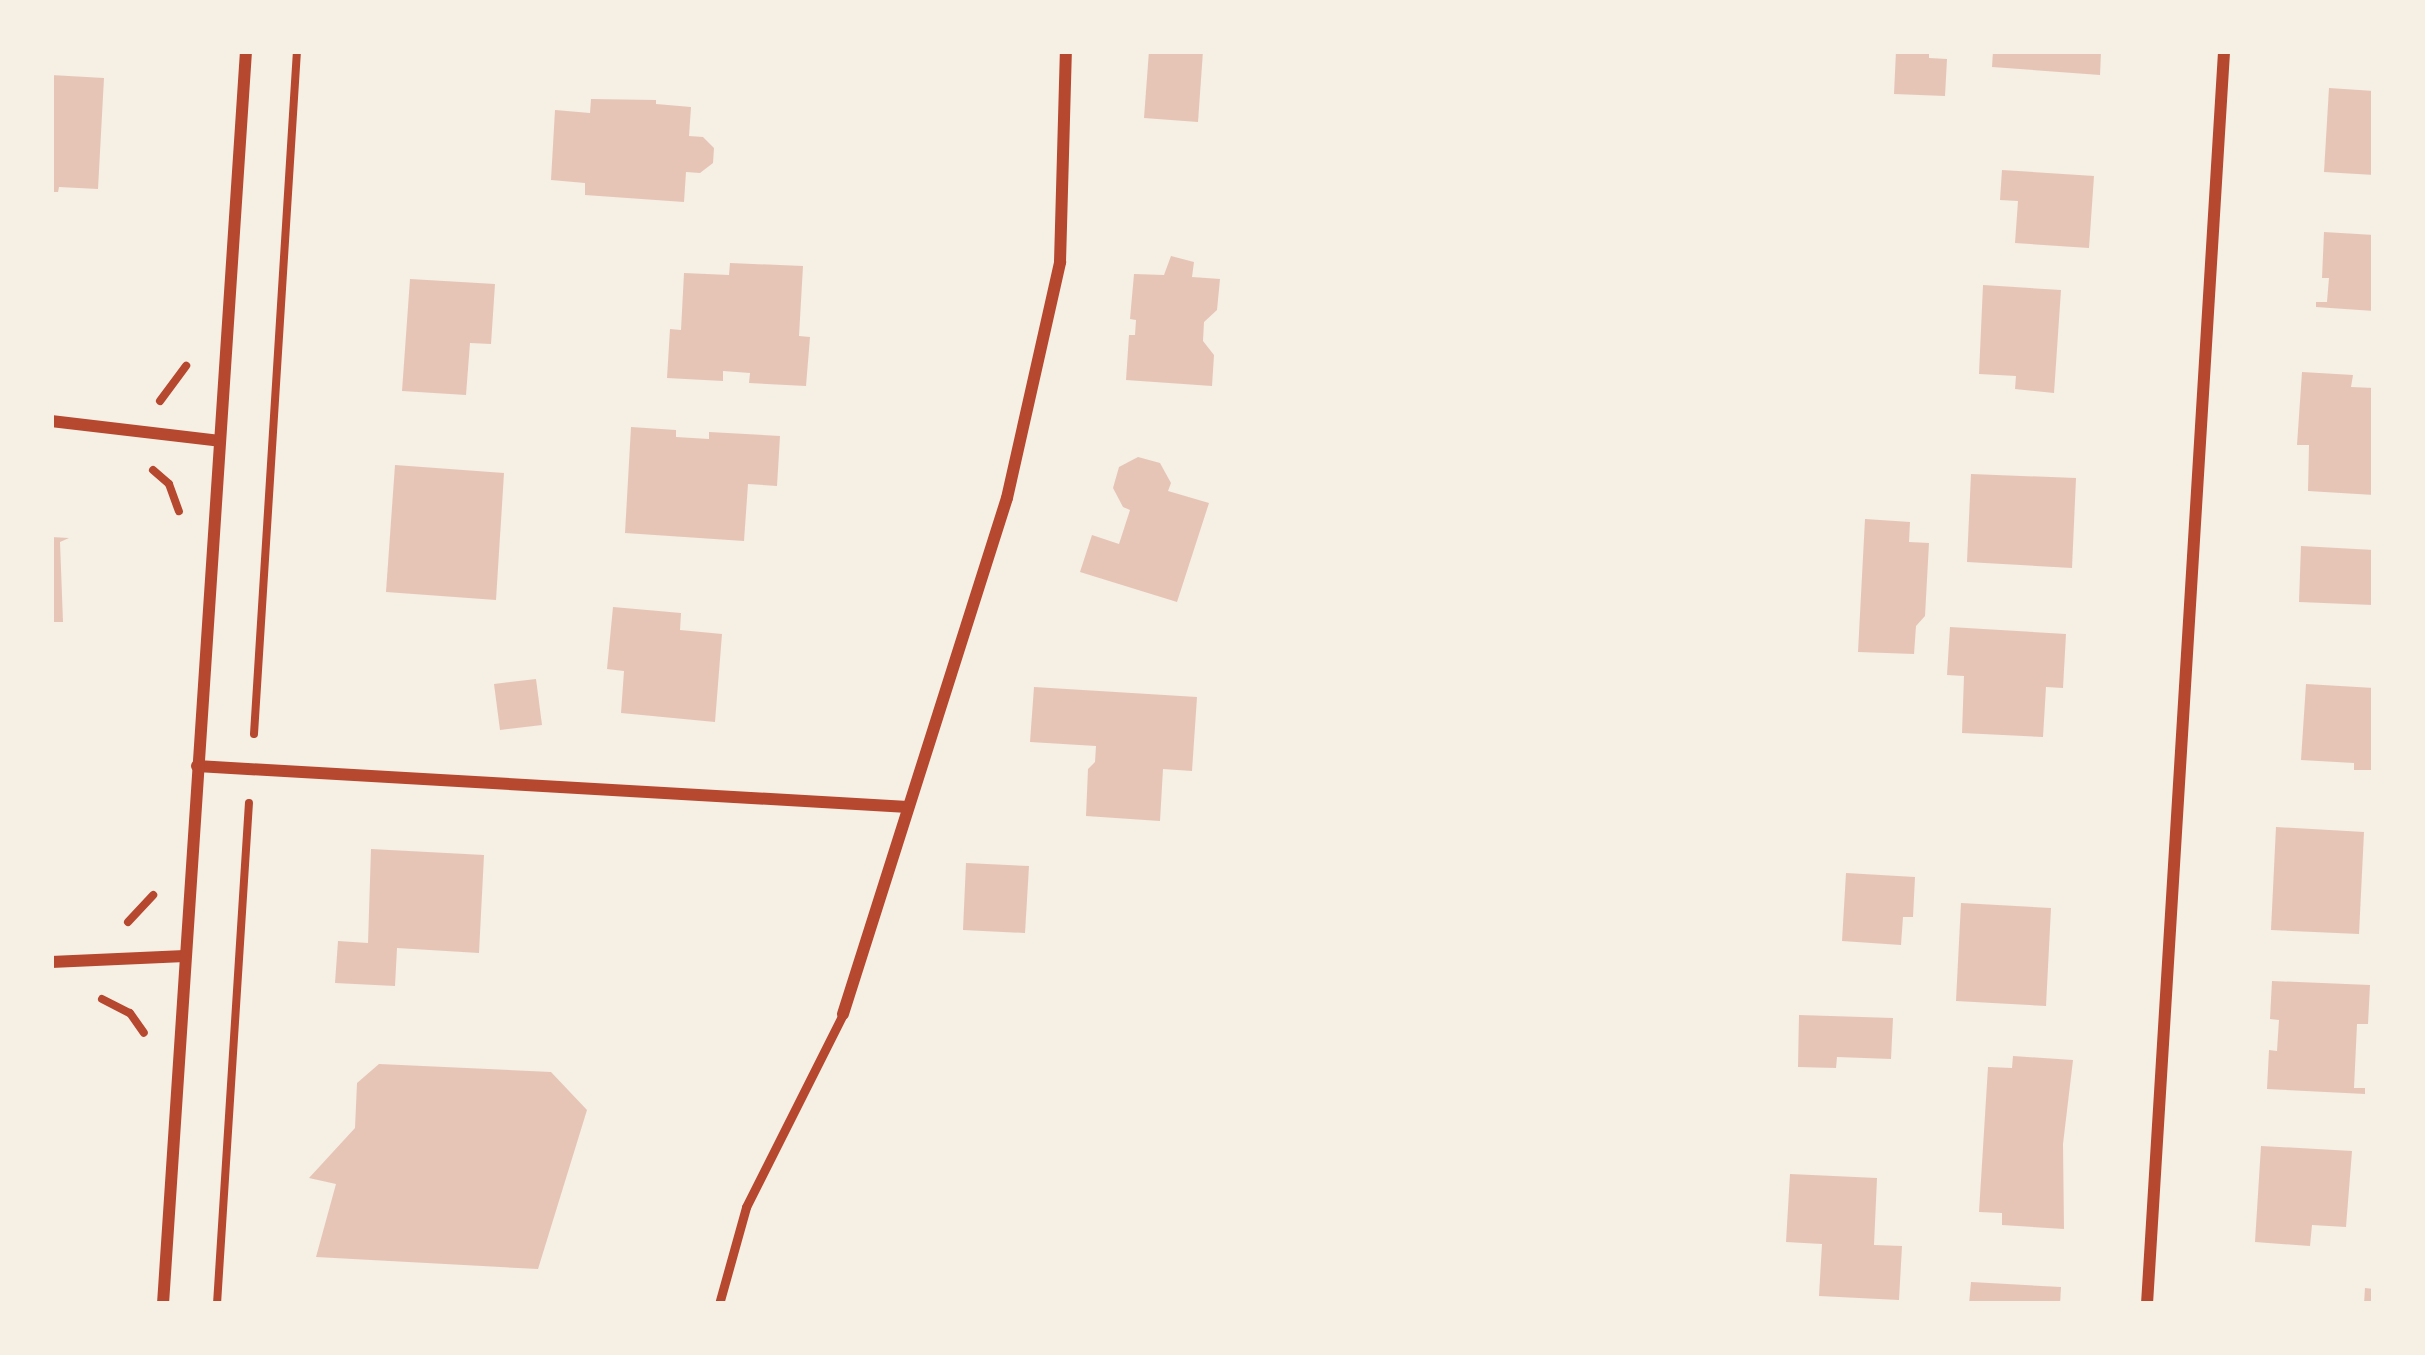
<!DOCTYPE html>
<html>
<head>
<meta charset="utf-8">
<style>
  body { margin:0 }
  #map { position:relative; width:2425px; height:1355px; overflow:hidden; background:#f6efe4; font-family:"Archivo Narrow",sans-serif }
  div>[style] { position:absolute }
  .building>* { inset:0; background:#e6c5b7 }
  .path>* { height:8px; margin:-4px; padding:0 4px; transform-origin:4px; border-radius:4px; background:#b5482f }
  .service>* { height:9px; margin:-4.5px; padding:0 4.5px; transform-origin:4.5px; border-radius:4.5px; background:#b5482f }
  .minor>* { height:12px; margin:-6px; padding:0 6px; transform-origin:6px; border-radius:6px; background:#b5482f }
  span { translate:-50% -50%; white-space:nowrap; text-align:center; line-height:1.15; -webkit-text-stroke:12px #f6efe4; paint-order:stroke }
  .frame { position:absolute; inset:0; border:54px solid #f6efe4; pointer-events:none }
</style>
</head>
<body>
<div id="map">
  <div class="building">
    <div style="clip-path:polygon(1149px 51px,1203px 51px,1198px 122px,1144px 118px)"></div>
    <div style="clip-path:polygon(1896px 51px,1929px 51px,1929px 58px,1947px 59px,1945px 96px,1894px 94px)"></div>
    <div style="clip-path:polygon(1993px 51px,2101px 51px,2100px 75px,1992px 67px)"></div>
    <div style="clip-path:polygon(51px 75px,104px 78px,98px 189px,59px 187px,58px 192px,51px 192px)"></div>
    <div style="clip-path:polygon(2329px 88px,2374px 91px,2374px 175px,2324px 172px)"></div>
    <div style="clip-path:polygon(591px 99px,656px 100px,656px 104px,691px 107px,689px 136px,703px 137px,714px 148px,713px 163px,700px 173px,686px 172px,684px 202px,585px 195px,585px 183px,551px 180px,555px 110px,590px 113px)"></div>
    <div style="clip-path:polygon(2002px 170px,2094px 176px,2089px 248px,2015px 243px,2018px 201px,2000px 200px)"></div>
    <div style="clip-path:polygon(2324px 232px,2374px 235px,2374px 311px,2316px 307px,2316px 302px,2327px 302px,2329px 278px,2322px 278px)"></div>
    <div style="clip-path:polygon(1171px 256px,1194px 262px,1192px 277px,1220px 279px,1217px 310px,1204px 322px,1203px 341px,1214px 355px,1212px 386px,1126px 380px,1129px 335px,1135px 335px,1136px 320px,1130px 319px,1134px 274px,1164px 275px)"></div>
    <div style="clip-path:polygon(730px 263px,803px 266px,799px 336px,810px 337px,806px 386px,749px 383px,750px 373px,723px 371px,723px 381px,667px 378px,670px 329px,681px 330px,684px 273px,729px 275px)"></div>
    <div style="clip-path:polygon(410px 279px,495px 284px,491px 344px,470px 343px,466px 395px,402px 391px)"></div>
    <div style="clip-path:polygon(1983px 285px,2061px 290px,2054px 393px,2015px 389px,2016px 376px,1979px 374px)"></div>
    <div style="clip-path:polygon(2302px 372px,2353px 375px,2351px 387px,2374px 388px,2374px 495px,2308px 491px,2309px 445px,2297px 445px)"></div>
    <div style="clip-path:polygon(631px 427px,676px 430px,676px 437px,709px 439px,709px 432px,780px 436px,777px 486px,748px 484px,744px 541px,625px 533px)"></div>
    <div style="clip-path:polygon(1138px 457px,1160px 463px,1171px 483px,1168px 491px,1209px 503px,1177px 602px,1080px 572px,1092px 535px,1119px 544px,1130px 510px,1123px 507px,1113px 488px,1119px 467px)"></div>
    <div style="clip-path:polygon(395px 465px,504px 473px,496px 600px,386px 592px)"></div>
    <div style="clip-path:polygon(1971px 474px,2076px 478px,2072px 568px,1967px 562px)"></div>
    <div style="clip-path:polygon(1865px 519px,1910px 522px,1909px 542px,1929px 543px,1925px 616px,1916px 626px,1914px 654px,1858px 652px)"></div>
    <div style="clip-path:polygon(51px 537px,69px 538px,60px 542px,63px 622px,51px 622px)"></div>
    <div style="clip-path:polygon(2301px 546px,2374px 550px,2373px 605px,2299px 602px)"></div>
    <div style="clip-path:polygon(613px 607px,681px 613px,680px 630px,722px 634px,715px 722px,621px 713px,624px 671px,607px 669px)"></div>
    <div style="clip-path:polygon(1950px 627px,2066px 634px,2063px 688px,2046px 687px,2043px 737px,1962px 733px,1964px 676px,1947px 675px)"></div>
    <div style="clip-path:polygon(536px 679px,542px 725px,500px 730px,494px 684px)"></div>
    <div style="clip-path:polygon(2306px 684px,2374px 688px,2373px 770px,2354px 770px,2354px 763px,2301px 760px)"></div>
    <div style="clip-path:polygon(1034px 687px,1197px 697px,1192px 771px,1163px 769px,1160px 821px,1086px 816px,1088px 769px,1095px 762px,1096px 746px,1030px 742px)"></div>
    <div style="clip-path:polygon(2276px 827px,2364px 832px,2359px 934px,2271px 930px)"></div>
    <div style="clip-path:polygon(371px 849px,484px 855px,479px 953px,397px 948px,395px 986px,335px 983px,338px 941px,368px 943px)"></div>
    <div style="clip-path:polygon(966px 863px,1029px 866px,1025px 933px,963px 930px)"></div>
    <div style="clip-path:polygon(1846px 873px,1915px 877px,1913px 917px,1903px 917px,1901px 945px,1842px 941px)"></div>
    <div style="clip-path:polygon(1961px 903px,2051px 908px,2046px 1006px,1956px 1001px)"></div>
    <div style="clip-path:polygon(2272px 981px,2370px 985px,2368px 1024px,2357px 1024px,2354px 1088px,2365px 1088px,2365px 1094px,2267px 1089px,2269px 1050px,2277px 1051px,2279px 1020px,2270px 1019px)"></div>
    <div style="clip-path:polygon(1799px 1015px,1893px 1018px,1891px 1059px,1837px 1057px,1836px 1068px,1798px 1067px)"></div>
    <div style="clip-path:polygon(2013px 1056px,2073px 1060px,2063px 1144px,2064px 1229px,2002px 1225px,2002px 1213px,1979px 1212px,1988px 1067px,2012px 1068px)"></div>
    <div style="clip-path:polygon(379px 1064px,551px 1072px,587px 1110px,538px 1269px,316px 1257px,336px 1184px,309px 1178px,355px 1128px,357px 1083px)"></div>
    <div style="clip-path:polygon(2261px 1146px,2352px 1151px,2346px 1227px,2312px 1225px,2310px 1246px,2255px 1242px)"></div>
    <div style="clip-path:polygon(1790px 1174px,1877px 1178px,1874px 1245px,1902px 1246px,1899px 1300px,1819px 1296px,1822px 1244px,1786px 1242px)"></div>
    <div style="clip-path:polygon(1971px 1282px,2061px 1287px,2060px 1304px,1969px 1304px)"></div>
    <div style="clip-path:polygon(2365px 1288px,2374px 1289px,2374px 1304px,2364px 1304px)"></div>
  </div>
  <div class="path">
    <div style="left:160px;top:401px;width:44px;rotate:-53.4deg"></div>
    <div style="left:153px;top:470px;width:21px;rotate:41deg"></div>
    <div style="left:169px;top:484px;width:29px;rotate:70deg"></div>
    <div style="left:254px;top:734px;width:684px;rotate:-86.4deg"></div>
    <div style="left:128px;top:922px;width:37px;rotate:-47deg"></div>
    <div style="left:102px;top:999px;width:31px;rotate:27deg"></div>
    <div style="left:130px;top:1013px;width:24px;rotate:55deg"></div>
    <div style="left:217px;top:1304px;width:502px;rotate:-86.35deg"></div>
  </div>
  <div class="service">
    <div style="left:719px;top:1304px;width:101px;rotate:-74.4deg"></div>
    <div style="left:746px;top:1207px;width:216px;rotate:-63.3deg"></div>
  </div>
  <div class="minor">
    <div style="left:51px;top:421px;width:170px;rotate:6.7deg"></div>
    <div style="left:197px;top:766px;width:712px;rotate:3.3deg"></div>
    <div style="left:51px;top:962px;width:134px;rotate:-2.6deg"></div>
    <div style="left:843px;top:1014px;width:541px;rotate:-72.37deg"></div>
    <div style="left:1007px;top:498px;width:242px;rotate:-77.3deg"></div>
    <div style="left:1060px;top:262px;width:211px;rotate:-88.4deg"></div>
    <div style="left:163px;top:1304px;width:1256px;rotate:-86.21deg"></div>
    <div style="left:2147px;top:1304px;width:1255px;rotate:-86.48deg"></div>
  </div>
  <div class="frame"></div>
</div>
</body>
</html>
